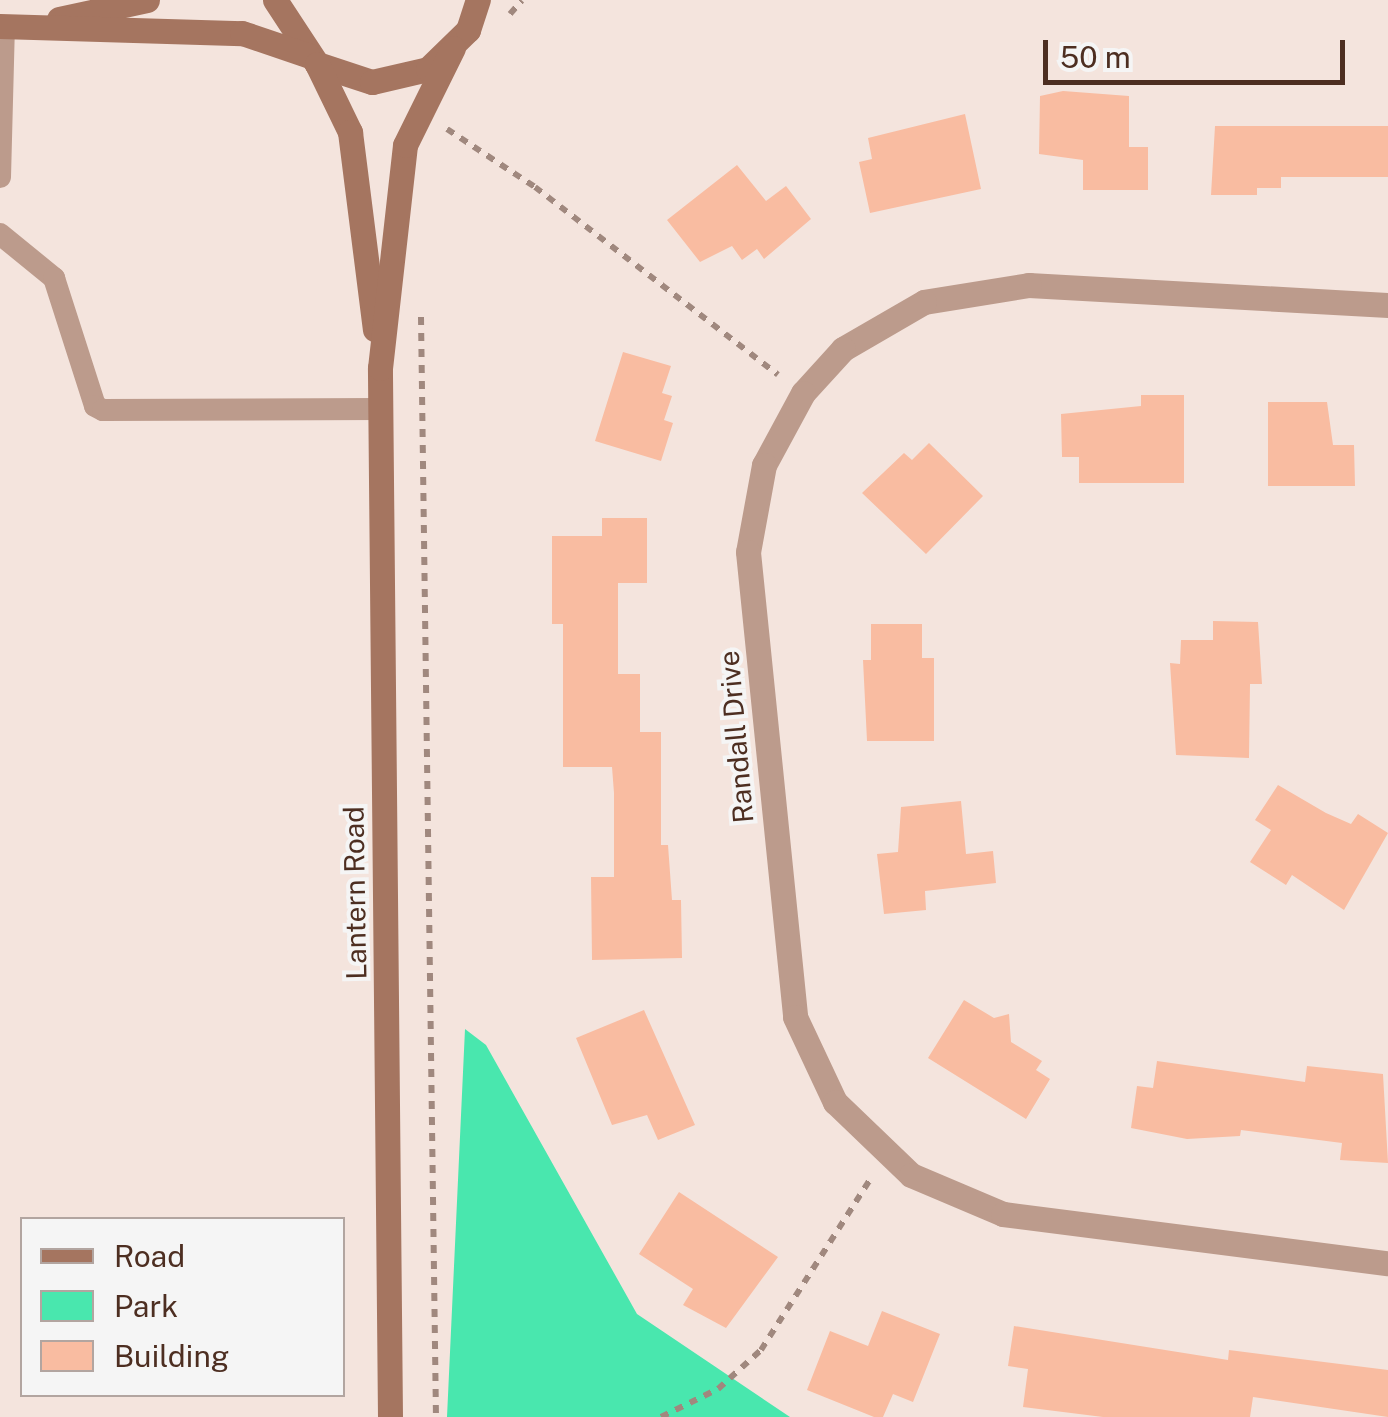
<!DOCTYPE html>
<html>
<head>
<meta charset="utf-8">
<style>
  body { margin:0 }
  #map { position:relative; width:1388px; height:1417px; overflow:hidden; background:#f4e4dd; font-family:"Public Sans",sans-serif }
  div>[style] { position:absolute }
  .green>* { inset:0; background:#49e7ae }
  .building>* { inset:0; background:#f9bca1 }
  .path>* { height:6px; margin-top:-3px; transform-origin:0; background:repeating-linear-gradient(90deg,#a0887e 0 8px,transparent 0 16px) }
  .lane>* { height:22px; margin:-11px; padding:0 11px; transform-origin:11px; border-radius:11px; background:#bc9b8c }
  .street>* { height:25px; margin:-12.5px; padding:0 12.5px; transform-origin:12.5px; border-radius:12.5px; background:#bc9b8c }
  .secondary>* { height:25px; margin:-12.5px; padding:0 12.5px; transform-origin:12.5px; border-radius:12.5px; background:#a57560 }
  span { translate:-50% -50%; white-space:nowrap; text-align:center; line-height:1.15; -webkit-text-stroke:8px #f5f5f5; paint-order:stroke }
  .street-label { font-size:28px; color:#4d2e21 }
  .legend { position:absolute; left:20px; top:1217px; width:325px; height:180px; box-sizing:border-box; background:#f5f5f5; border:2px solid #b2a5a0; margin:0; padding:12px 18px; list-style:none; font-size:30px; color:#4d2e21 }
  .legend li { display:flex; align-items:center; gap:20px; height:50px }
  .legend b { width:50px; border:2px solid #b2a5a0 }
  .scale { position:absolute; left:1043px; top:40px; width:302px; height:45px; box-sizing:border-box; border:5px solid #4d2e21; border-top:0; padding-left:12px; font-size:30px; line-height:35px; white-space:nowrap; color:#4d2e21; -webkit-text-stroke:8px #f5f5f5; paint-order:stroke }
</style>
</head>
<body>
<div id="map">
  <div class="green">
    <div style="clip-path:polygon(465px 1029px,486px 1045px,637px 1314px,790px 1417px,447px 1417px)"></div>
  </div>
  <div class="building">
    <div style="clip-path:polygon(1063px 91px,1129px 96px,1129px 147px,1148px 147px,1148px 190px,1083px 190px,1083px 160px,1039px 154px,1040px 96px)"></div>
    <div style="clip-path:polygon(965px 114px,981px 189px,870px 213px,859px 162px,872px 159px,868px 138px)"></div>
    <div style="clip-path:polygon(1215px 126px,1388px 126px,1388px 177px,1281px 177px,1281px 188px,1257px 188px,1257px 195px,1211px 195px)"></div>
    <div style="clip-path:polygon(737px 165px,766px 201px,786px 186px,811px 219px,764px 259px,757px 249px,742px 260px,732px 246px,700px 262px,667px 220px)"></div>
    <div style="clip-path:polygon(623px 352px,671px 366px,662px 393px,672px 396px,664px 420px,673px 423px,661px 461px,595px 441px)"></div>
    <div style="clip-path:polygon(1141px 395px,1184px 395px,1184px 483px,1079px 483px,1079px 457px,1062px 457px,1061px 414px,1141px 406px)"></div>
    <div style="clip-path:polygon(1268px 402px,1327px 402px,1333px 445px,1354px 445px,1355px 486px,1268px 486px)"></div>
    <div style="clip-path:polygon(929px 443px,983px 496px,926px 554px,862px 493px,904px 453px,912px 460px)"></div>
    <div style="clip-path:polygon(602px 518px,647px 518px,647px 583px,618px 583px,618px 674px,640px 674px,640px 732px,661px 732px,661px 845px,668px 845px,672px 900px,681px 900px,682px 958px,592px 960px,591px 877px,614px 877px,614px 793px,612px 767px,563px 767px,563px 624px,552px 624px,552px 536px,602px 536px)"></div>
    <div style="clip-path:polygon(1213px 621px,1258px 622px,1262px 684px,1250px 684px,1249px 758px,1176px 755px,1170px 663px,1180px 664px,1181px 640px,1213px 640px)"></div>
    <div style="clip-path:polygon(871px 624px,922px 624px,922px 658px,934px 658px,934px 741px,867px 741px,863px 660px,871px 660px)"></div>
    <div style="clip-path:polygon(1278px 785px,1326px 813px,1351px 824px,1358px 814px,1388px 833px,1344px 910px,1292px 875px,1286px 885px,1250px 862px,1271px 830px,1255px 820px)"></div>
    <div style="clip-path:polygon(961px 801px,966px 854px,993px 851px,996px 883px,925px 891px,926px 910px,884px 914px,877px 854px,898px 852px,901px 807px)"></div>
    <div style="clip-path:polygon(964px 1000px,994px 1018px,1009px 1014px,1011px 1042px,1042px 1061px,1036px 1070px,1050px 1079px,1026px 1119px,928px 1058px)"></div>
    <div style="clip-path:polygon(644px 1010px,695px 1125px,658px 1140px,647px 1115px,612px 1125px,576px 1038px)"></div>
    <div style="clip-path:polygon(1157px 1061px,1305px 1082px,1307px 1066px,1383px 1074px,1388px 1163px,1340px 1160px,1342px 1143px,1241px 1130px,1240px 1136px,1187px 1139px,1131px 1128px,1137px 1086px,1153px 1088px)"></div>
    <div style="clip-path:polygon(679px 1192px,778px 1257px,726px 1328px,683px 1305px,693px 1289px,639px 1254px)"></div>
    <div style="clip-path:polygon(882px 1311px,940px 1334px,913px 1402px,893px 1394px,883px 1417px,874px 1417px,807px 1390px,830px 1331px,868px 1346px)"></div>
    <div style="clip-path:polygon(1014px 1326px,1228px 1360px,1229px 1350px,1388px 1370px,1388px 1417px,1253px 1397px,1250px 1417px,1103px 1417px,1023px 1407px,1028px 1369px,1008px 1366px)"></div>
  </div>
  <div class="path">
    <div style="left:510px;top:14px;width:18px;rotate:-49deg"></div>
    <div style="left:447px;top:129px;width:105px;rotate:33.4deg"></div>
    <div style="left:535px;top:187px;width:307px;rotate:37.7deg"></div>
    <div style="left:421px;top:317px;width:1100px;rotate:89.22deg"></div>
    <div style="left:661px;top:1417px;width:64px;rotate:-26.2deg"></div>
    <div style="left:718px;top:1389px;width:58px;rotate:-42.2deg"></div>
    <div style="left:761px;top:1350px;width:204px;rotate:-57.4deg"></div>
  </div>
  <div class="lane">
    <div style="left:0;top:177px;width:151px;rotate:-88.5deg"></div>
    <div style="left:0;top:234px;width:70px;rotate:39.2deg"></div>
    <div style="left:54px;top:278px;width:134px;rotate:72.2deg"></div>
    <div style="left:95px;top:406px;width:9px;rotate:27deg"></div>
    <div style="left:103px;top:410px;width:277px;rotate:-0.2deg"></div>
  </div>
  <div class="street">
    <div style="left:1388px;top:305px;width:360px;rotate:-176.8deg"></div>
    <div style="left:1029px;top:285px;width:106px;rotate:170.8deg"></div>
    <div style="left:924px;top:302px;width:94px;rotate:149.9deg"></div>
    <div style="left:843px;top:349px;width:59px;rotate:132.3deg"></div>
    <div style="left:803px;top:393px;width:82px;rotate:118.4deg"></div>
    <div style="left:764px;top:465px;width:88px;rotate:100.4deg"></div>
    <div style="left:748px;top:552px;width:467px;rotate:84.2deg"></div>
    <div style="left:795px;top:1017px;width:94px;rotate:64.8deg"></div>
    <div style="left:835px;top:1102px;width:105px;rotate:43.8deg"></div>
    <div style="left:911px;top:1175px;width:100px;rotate:23deg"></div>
    <div style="left:1003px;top:1214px;width:388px;rotate:7.3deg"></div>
  </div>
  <div class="secondary">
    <div style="left:275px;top:0;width:77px;rotate:56.7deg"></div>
    <div style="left:317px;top:64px;width:58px;rotate:18.1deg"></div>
    <div style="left:372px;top:82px;width:57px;rotate:-13.1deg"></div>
    <div style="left:428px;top:69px;width:56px;rotate:-44.3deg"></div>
    <div style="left:468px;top:30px;width:32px;rotate:-72deg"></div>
    <div style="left:59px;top:19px;width:90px;rotate:-12.2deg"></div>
    <div style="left:0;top:26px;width:242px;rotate:1.7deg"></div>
    <div style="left:242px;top:33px;width:69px;rotate:18.7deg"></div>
    <div style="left:317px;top:64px;width:76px;rotate:64.1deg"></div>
    <div style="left:350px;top:132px;width:199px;rotate:82.8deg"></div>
    <div style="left:390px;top:1417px;width:1049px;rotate:-90.55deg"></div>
    <div style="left:380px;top:368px;width:224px;rotate:-83.6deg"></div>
    <div style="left:405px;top:145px;width:108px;rotate:-63.7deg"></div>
  </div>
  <div class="street-label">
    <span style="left:736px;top:737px;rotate:-95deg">Randall Drive</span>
    <span style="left:355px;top:893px;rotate:-91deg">Lantern Road</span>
  </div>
  <ul class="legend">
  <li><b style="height:12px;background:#a57560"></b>Road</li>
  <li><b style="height:28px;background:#49e7ae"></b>Park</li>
  <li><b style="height:28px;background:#f9bca1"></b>Building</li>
  </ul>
  <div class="scale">50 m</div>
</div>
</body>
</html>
